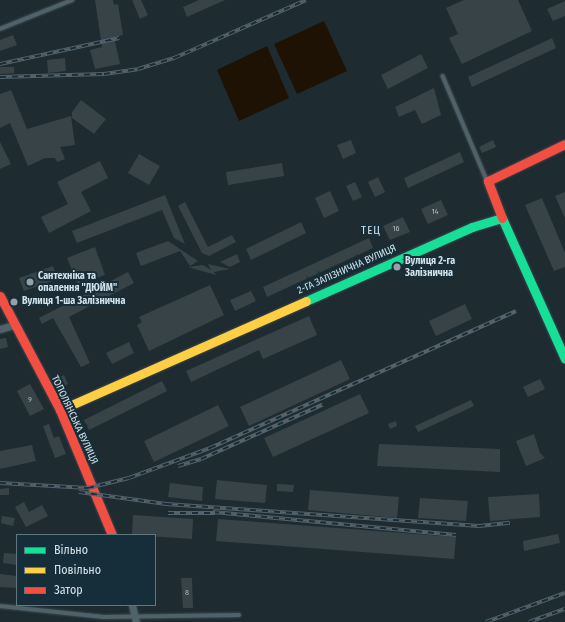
<!DOCTYPE html>
<html>
<head>
<meta charset="utf-8">
<style>
  body { margin:0 }
  #map { position:relative; width:565px; height:622px; overflow:hidden; background:#1e2b31; font-family:"Fira Sans Condensed",sans-serif }
  div>[style] { position:absolute }
  .water>* { inset:0; background:#1e1204 }
  .building>* { inset:0; background:#384348 }
  .roads { filter:drop-shadow(0 0 1px #3d474d) drop-shadow(0 0 1px #3d474d) }
  .lane>* { height:3.5px; margin:-1.75px; padding:0 1.75px; transform-origin:1.75px; border-radius:1.75px; background:#4f6169 }
  .street>* { height:7px; margin:-3.5px; padding:0 3.5px; transform-origin:3.5px; border-radius:3.5px; background:#4f6169 }
  .fast>* { height:9px; margin:-4.5px; padding:0 4.5px; transform-origin:4.5px; border-radius:4.5px; background:#16e098 }
  .slow>* { height:9px; margin:-4.5px; padding:0 4.5px; transform-origin:4.5px; border-radius:4.5px; background:#ffcf43 }
  .jam>* { height:9px; margin:-4.5px; padding:0 4.5px; transform-origin:4.5px; border-radius:4.5px; background:#f24e42 }
  .rail>* { height:3.5px; margin-top:-1.75px; transform-origin:0; background:repeating-linear-gradient(90deg,#162e39 0 6px,#556269 0 12px); box-sizing:border-box; border-block:1px solid #556269 }
  .dots>* { width:11px; height:11px; translate:-50% -50%; box-sizing:border-box; border:2px solid #162e39; border-radius:50% }
  span { translate:-50% -50%; white-space:nowrap; text-align:center; line-height:1.15; -webkit-text-stroke:4px #162e39; paint-order:stroke }
  .number-label { font-size:8px; color:#acbac0 }
  .number-label span { -webkit-text-stroke-width:0 }
  .poi-label { font-size:10px; color:#d3e1e8; font-weight:700 }
  .left { translate:0 -50%; text-align:left }
  .street-label { font-size:10px; color:#d3e1e8 }
  .neighbourhood-label { font-size:11px; color:#d3e1e8; letter-spacing:1px }
  .legend { position:absolute; left:16px; top:534px; width:140px; height:72px; box-sizing:border-box; background:#162e39; border:1px solid #62767f; margin:0; padding:5px 7px; list-style:none; font-size:12px; color:#d3e1e8 }
  .legend li { display:flex; align-items:center; gap:8px; height:20px }
  .legend b { width:20px; border:1px solid #62767f }
</style>
</head>
<body>
<div id="map">
  <div class="water">
    <div style="clip-path:polygon(324px 21px,347px 71px,297px 94px,274px 44px)"></div>
    <div style="clip-path:polygon(267px 46px,289px 98px,239px 121px,217px 70px)"></div>
  </div>
  <div class="building">
    <div style="clip-path:polygon(95px 0,113px 0,114px 5px,118px 4px,123px 35px,114px 37px,120px 64px,95px 69px,90px 50px,102px 47px)"></div>
    <div style="clip-path:polygon(132px 0,141px 0,148px 15px,140px 19px)"></div>
    <div style="clip-path:polygon(199px 0,225px 0,187px 17px,183px 7px)"></div>
    <div style="clip-path:polygon(464px 0,518px 0,532px 31px,462px 64px,449px 38px,458px 34px,446px 8px)"></div>
    <div style="clip-path:polygon(565px 1px,565px 16px,553px 21px,547px 9px)"></div>
    <div style="clip-path:polygon(13px 35px,17px 45px,0 51px,0 40px)"></div>
    <div style="clip-path:polygon(552px 38px,556px 48px,472px 87px,468px 77px)"></div>
    <div style="clip-path:polygon(421px 54px,428px 68px,388px 89px,381px 75px)"></div>
    <div style="clip-path:polygon(65px 58px,66px 71px,48px 73px,47px 60px)"></div>
    <div style="clip-path:polygon(0 67px,14px 67px,14px 73px,0 74px)"></div>
    <div style="clip-path:polygon(434px 88px,441px 115px,422px 124px,415px 110px,399px 117px,395px 107px)"></div>
    <div style="clip-path:polygon(11px 90px,27px 129px,71px 116px,75px 145px,60px 147px,65px 159px,57px 162px,55px 158px,45px 158px,28px 166px,10px 123px,0 128px,0 94px)"></div>
    <div style="clip-path:polygon(81px 100px,106px 119px,94px 134px,72px 118px,72px 112px)"></div>
    <div style="clip-path:polygon(351px 140px,356px 153px,343px 159px,337px 145px)"></div>
    <div style="clip-path:polygon(493px 140px,496px 147px,482px 153px,479px 147px)"></div>
    <div style="clip-path:polygon(0 142px,11px 164px,0 169px)"></div>
    <div style="clip-path:polygon(460px 152px,464px 162px,408px 188px,404px 178px)"></div>
    <div style="clip-path:polygon(139px 154px,160px 166px,149px 185px,128px 173px)"></div>
    <div style="clip-path:polygon(100px 161px,108px 178px,81px 192px,91px 211px,49px 233px,41px 217px,68px 204px,57px 182px)"></div>
    <div style="clip-path:polygon(282px 163px,284px 176px,228px 185px,226px 172px)"></div>
    <div style="clip-path:polygon(378px 177px,385px 192px,375px 197px,368px 182px)"></div>
    <div style="clip-path:polygon(355px 182px,362px 197px,353px 201px,346px 186px)"></div>
    <div style="clip-path:polygon(330px 191px,339px 211px,324px 218px,315px 198px)"></div>
    <div style="clip-path:polygon(565px 192px,565px 218px,555px 196px)"></div>
    <div style="clip-path:polygon(165px 195px,185px 244px,174px 238px,162px 210px,77px 243px,72px 231px)"></div>
    <div style="clip-path:polygon(542px 198px,565px 253px,565px 267px,554px 271px,525px 205px)"></div>
    <div style="clip-path:polygon(441px 200px,448px 215px,428px 224px,421px 209px)"></div>
    <div style="clip-path:polygon(185px 202px,208px 247px,232px 235px,236px 242px,209px 256px,202px 253px,178px 206px)"></div>
    <div style="clip-path:polygon(403px 217px,410px 232px,390px 240px,383px 226px)"></div>
    <div style="clip-path:polygon(301px 222px,306px 233px,251px 260px,246px 249px)"></div>
    <div style="clip-path:polygon(369px 238px,373px 248px,267px 297px,263px 287px)"></div>
    <div style="clip-path:polygon(168px 241px,198px 261px,190px 266px,180px 251px,141px 266px,136px 253px)"></div>
    <div style="clip-path:polygon(95px 247px,105px 275px,78px 285px,67px 258px)"></div>
    <div style="clip-path:polygon(237px 254px,240px 262px,230px 267px,220px 262px)"></div>
    <div style="clip-path:polygon(208px 264px,230px 269px,214px 272px,216px 275px,188px 267px,203px 265px,211px 270px)"></div>
    <div style="clip-path:polygon(53px 266px,58px 279px,24px 291px,19px 278px)"></div>
    <div style="clip-path:polygon(128px 272px,134px 283px,69px 317px,90px 363px,81px 367px,53px 318px,42px 324px,39px 318px)"></div>
    <div style="clip-path:polygon(210px 285px,224px 315px,149px 351px,137px 325px,142px 322px,139px 317px)"></div>
    <div style="clip-path:polygon(251px 291px,256px 301px,235px 311px,230px 300px)"></div>
    <div style="clip-path:polygon(465px 304px,472px 319px,436px 336px,429px 321px)"></div>
    <div style="clip-path:polygon(309px 316px,317px 335px,263px 359px,259px 350px,191px 382px,186px 371px)"></div>
    <div style="clip-path:polygon(6px 338px,8px 347px,0 349px,0 339px)"></div>
    <div style="clip-path:polygon(129px 342px,134px 353px,112px 364px,106px 353px)"></div>
    <div style="clip-path:polygon(341px 360px,350px 379px,249px 426px,240px 407px)"></div>
    <div style="clip-path:polygon(64px 375px,68px 384px,60px 388px,56px 379px)"></div>
    <div style="clip-path:polygon(540px 379px,545px 389px,528px 397px,523px 387px)"></div>
    <div style="clip-path:polygon(162px 381px,167px 391px,89px 430px,84px 420px)"></div>
    <div style="clip-path:polygon(30px 384px,44px 409px,30px 416px,17px 391px)"></div>
    <div style="clip-path:polygon(360px 394px,369px 413px,273px 457px,264px 438px)"></div>
    <div style="clip-path:polygon(471px 400px,474px 406px,418px 432px,415px 426px)"></div>
    <div style="clip-path:polygon(218px 405px,229px 426px,154px 462px,144px 441px)"></div>
    <div style="clip-path:polygon(396px 421px,397px 426px,390px 429px,388px 424px)"></div>
    <div style="clip-path:polygon(49px 424px,54px 438px,59px 436px,66px 454px,55px 458px,43px 426px)"></div>
    <div style="clip-path:polygon(534px 434px,540px 453px,545px 458px,526px 466px,516px 441px)"></div>
    <div style="clip-path:polygon(379px 444px,500px 449px,500px 472px,377px 466px)"></div>
    <div style="clip-path:polygon(32px 445px,36px 461px,0 469px,0 451px)"></div>
    <div style="clip-path:polygon(217px 480px,267px 485px,265px 503px,215px 499px)"></div>
    <div style="clip-path:polygon(170px 483px,203px 487px,202px 501px,168px 497px)"></div>
    <div style="clip-path:polygon(277px 484px,294px 485px,293px 492px,277px 491px)"></div>
    <div style="clip-path:polygon(9px 488px,9px 495px,0 495px,0 489px)"></div>
    <div style="clip-path:polygon(310px 490px,399px 497px,397px 518px,308px 510px)"></div>
    <div style="clip-path:polygon(539px 494px,540px 517px,490px 521px,488px 497px)"></div>
    <div style="clip-path:polygon(420px 498px,468px 501px,466px 521px,418px 518px)"></div>
    <div style="clip-path:polygon(24px 502px,29px 512px,42px 505px,48px 516px,26px 527px,15px 507px)"></div>
    <div style="clip-path:polygon(133px 515px,193px 519px,192px 539px,132px 535px)"></div>
    <div style="clip-path:polygon(2px 516px,15px 518px,13px 526px,1px 523px)"></div>
    <div style="clip-path:polygon(218px 519px,456px 537px,454px 559px,216px 541px)"></div>
    <div style="clip-path:polygon(558px 534px,560px 543px,524px 551px,523px 541px)"></div>
    <div style="clip-path:polygon(4px 553px,17px 554px,17px 565px,3px 563px)"></div>
    <div style="clip-path:polygon(0 574px,17px 576px,17px 588px,0 587px)"></div>
    <div style="clip-path:polygon(181px 578px,192px 578px,193px 608px,183px 608px)"></div>
  </div>
  <div class="roads">
    <div class="lane">
      <div style="left:0;top:29px;width:78px;rotate:-21.9deg"></div>
      <div style="left:443px;top:76px;width:113px;rotate:67.1deg"></div>
      <div style="left:0;top:606px;width:104px;rotate:6.1deg"></div>
      <div style="left:103px;top:617px;width:136px;rotate:-0.8deg"></div>
    </div>
    <div class="street">
      <div style="left:0;top:329px;width:15px;rotate:-16deg"></div>
      <div style="left:132px;top:605px;width:17px;rotate:77deg"></div>
    </div>
    <div class="fast">
      <div style="left:306px;top:301px;width:182px;rotate:-24deg"></div>
      <div style="left:472px;top:227px;width:31px;rotate:-17deg"></div>
      <div style="left:502px;top:218px;width:154px;rotate:65.9deg"></div>
    </div>
    <div class="slow">
      <div style="left:60px;top:410px;width:269px;rotate:-23.9deg"></div>
    </div>
    <div class="jam">
      <div style="left:502px;top:218px;width:40px;rotate:-111deg"></div>
      <div style="left:488px;top:181px;width:85px;rotate:-25.7deg"></div>
      <div style="left:0;top:296px;width:129px;rotate:62.2deg"></div>
      <div style="left:60px;top:410px;width:135px;rotate:67.4deg"></div>
    </div>
  </div>
  <div class="rail">
    <div style="left:0;top:64px;width:122px;rotate:-12.3deg"></div>
    <div style="left:0;top:77px;width:104px;rotate:-1.7deg"></div>
    <div style="left:104px;top:74px;width:34px;rotate:-8deg"></div>
    <div style="left:138px;top:69px;width:38px;rotate:-17deg"></div>
    <div style="left:174px;top:58px;width:144px;rotate:-23.7deg"></div>
    <div style="left:178px;top:466px;width:24px;rotate:-17deg"></div>
    <div style="left:201px;top:459px;width:133px;rotate:-24.1deg"></div>
    <div style="left:0;top:483px;width:88px;rotate:3.3deg"></div>
    <div style="left:88px;top:488px;width:42px;rotate:-13.7deg"></div>
    <div style="left:129px;top:478px;width:86px;rotate:-20.3deg"></div>
    <div style="left:210px;top:448px;width:335px;rotate:-24.1deg"></div>
    <div style="left:79px;top:492px;width:88px;rotate:7.9deg"></div>
    <div style="left:166px;top:504px;width:314px;rotate:4deg"></div>
    <div style="left:479px;top:526px;width:31px;rotate:-6deg"></div>
    <div style="left:213px;top:512px;width:244px;rotate:5.4deg"></div>
    <div style="left:168px;top:513px;width:47px"></div>
    <div style="left:486px;top:622px;width:84px;rotate:-20.2deg"></div>
    <div style="left:529px;top:622px;width:38px;rotate:-20deg"></div>
  </div>
  <div class="dots">
    <div style="left:397px;top:267px;background:#94a1a8"></div>
    <div style="left:30px;top:282px;background:#94a1a8"></div>
    <div style="left:14px;top:302px;background:#94a1a8"></div>
  </div>
  <div class="number-label">
    <span style="left:435px;top:212px">14</span>
    <span style="left:396px;top:229px">16</span>
    <span style="left:30px;top:400px">9</span>
    <span style="left:187px;top:593px">8</span>
  </div>
  <div class="poi-label">
    <span class="left" style="left:405px;top:267px">Вулиця 2-га<br>Залізнична</span>
    <span class="left" style="left:38px;top:282px">Сантехніка та<br>опалення "ДЮЙМ"</span>
    <span class="left" style="left:22px;top:302px">Вулиця 1-ша Залізнична</span>
  </div>
  <div class="street-label">
    <span style="left:347px;top:270px;rotate:-24deg">2-ГА ЗАЛІЗНИЧНА ВУЛИЦЯ</span>
    <span style="left:74px;top:420px;rotate:65deg">ТОПОЛЯНСЬКА ВУЛИЦЯ</span>
  </div>
  <div class="neighbourhood-label">
    <span style="left:371px;top:231px">ТЕЦ</span>
  </div>
  <ul class="legend">
  <li><b style="height:5px;background:#16e098"></b>Вільно</li>
  <li><b style="height:5px;background:#ffcf43"></b>Повільно</li>
  <li><b style="height:5px;background:#f24e42"></b>Затор</li>
  </ul>
</div>
</body>
</html>
